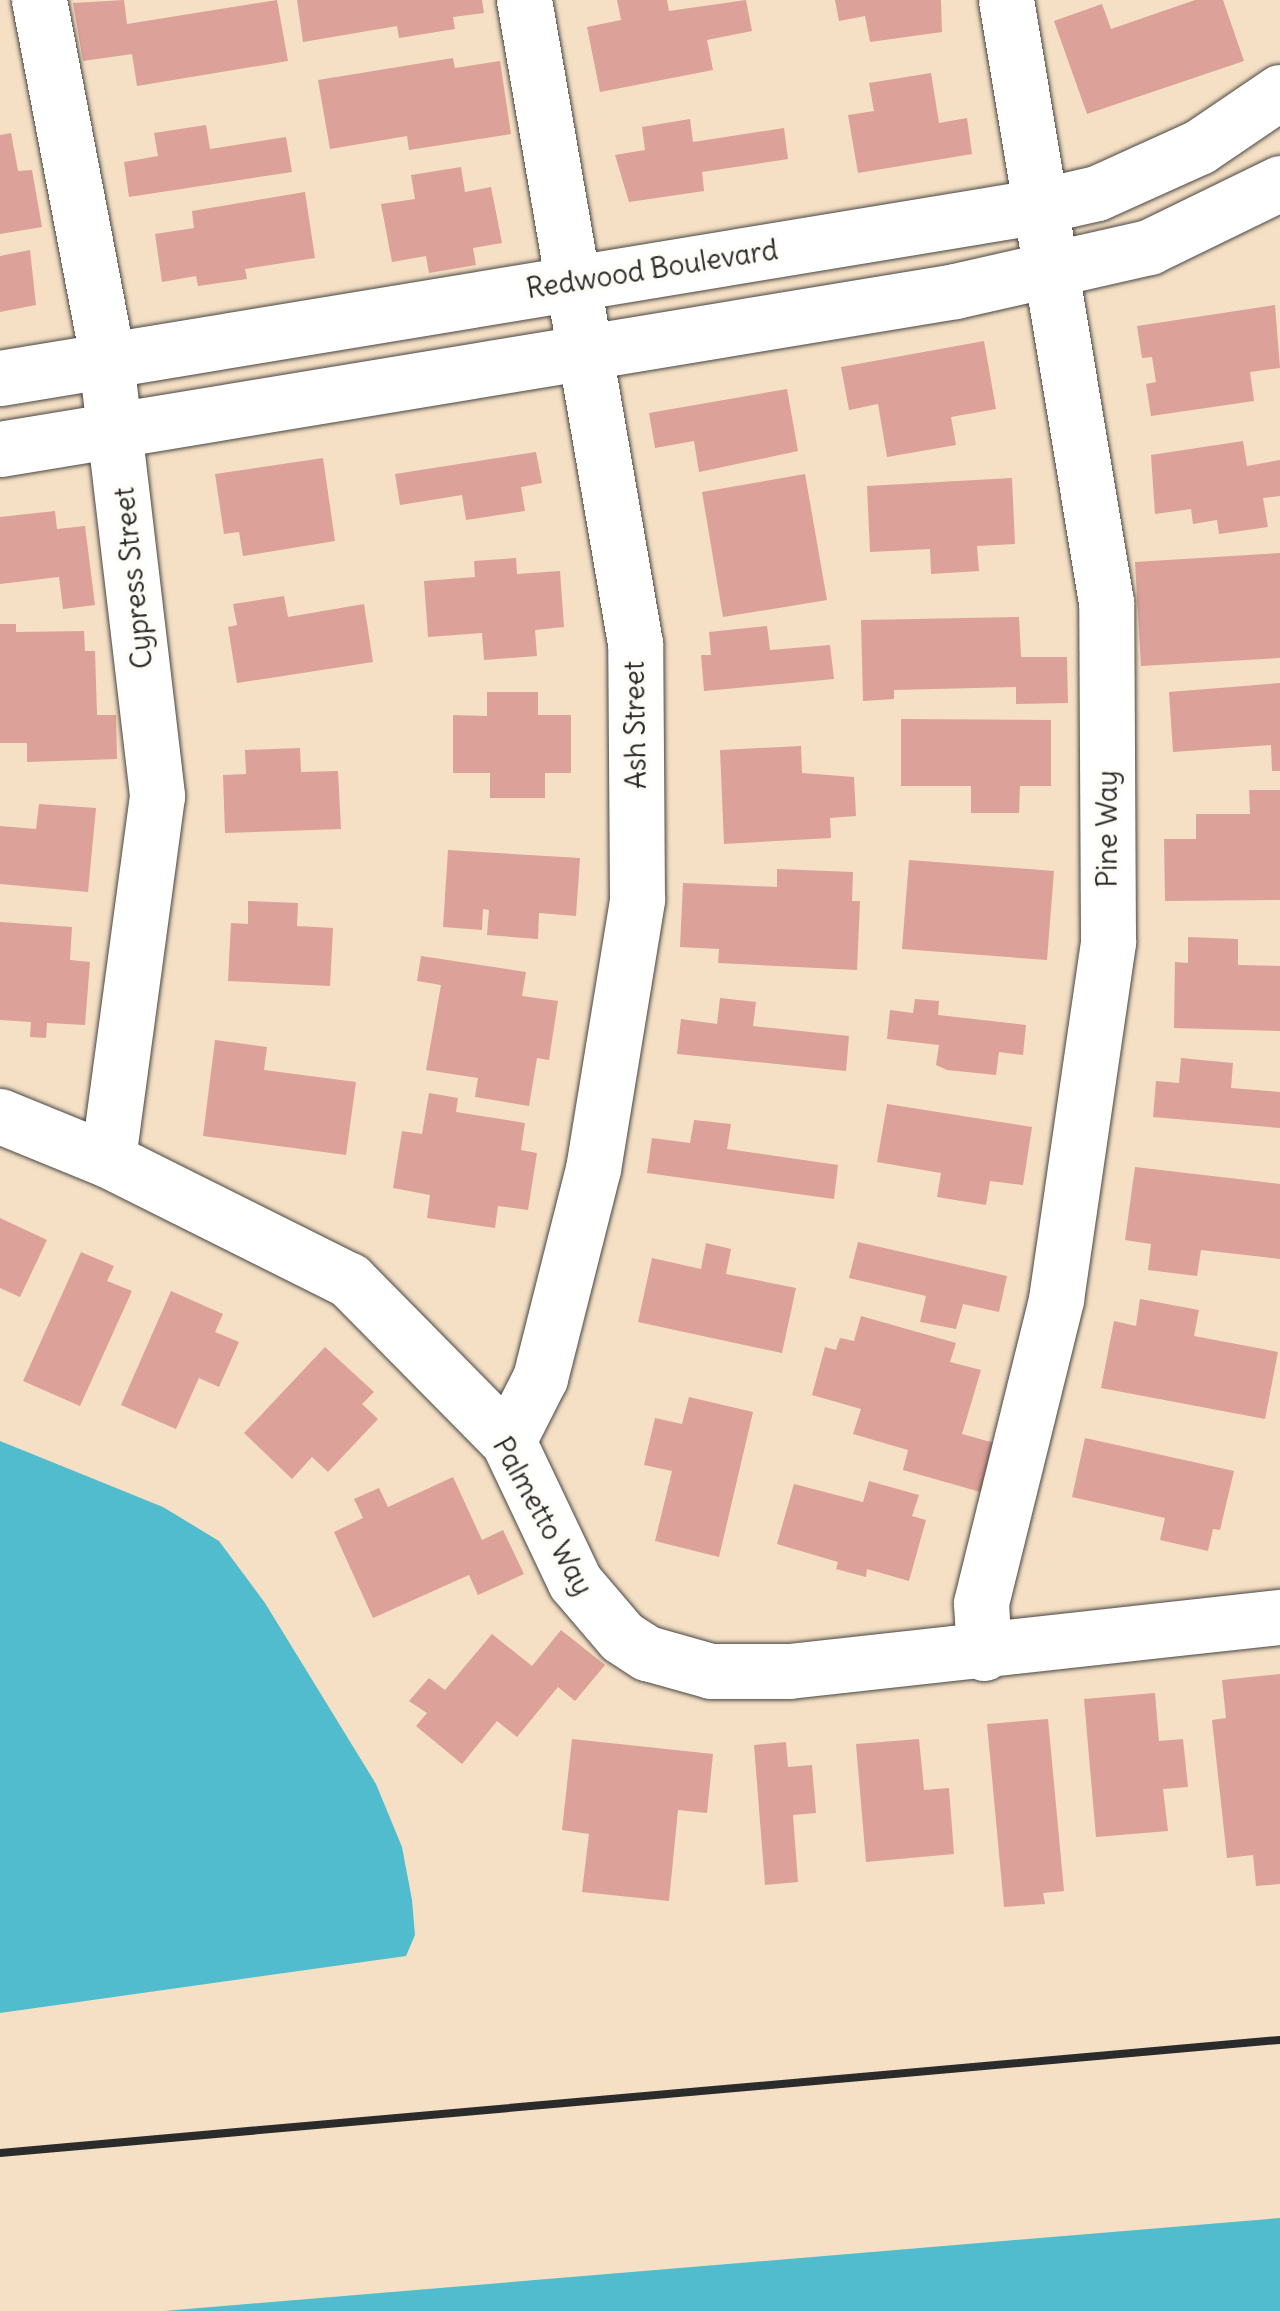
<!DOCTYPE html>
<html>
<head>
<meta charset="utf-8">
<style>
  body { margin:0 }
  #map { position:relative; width:1280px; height:2311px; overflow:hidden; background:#f5e0c5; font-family:Delius,sans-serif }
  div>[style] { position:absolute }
  .water>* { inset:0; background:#51bccd }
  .building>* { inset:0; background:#dca198 }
  .roads { filter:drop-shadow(0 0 2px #494642) drop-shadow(0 0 2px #494642) }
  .street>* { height:55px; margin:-27.5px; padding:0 27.5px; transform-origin:27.5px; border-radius:27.5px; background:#fff }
  .rail>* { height:8px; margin:-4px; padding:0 4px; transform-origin:4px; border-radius:4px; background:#2b2b2b }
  span { translate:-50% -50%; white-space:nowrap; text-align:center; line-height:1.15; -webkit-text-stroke:8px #fdfcf7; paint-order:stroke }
  .street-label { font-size:28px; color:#2b2b2b }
</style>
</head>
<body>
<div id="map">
  <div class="water">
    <div style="clip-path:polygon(0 1441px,163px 1507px,219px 1541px,265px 1603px,376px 1784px,402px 1847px,412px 1900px,415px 1935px,406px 1956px,0 2013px)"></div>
    <div style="clip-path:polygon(1280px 2218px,1280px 2311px,164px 2311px)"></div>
  </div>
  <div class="building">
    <div style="clip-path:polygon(124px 0,127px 24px,277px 0,288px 61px,137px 86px,132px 54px,83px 61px,73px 3px)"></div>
    <div style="clip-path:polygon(297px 0,482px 0,484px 13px,453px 17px,455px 29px,399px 38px,397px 26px,303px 42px)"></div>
    <div style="clip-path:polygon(617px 0,667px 0,669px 11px,746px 0,752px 31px,707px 40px,713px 70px,600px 92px,587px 27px,621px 20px)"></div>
    <div style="clip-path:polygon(835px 0,941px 0,942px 32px,870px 42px,865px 16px,839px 21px)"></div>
    <div style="clip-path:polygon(1195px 0,1223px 0,1244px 61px,1087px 114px,1054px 21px,1102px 4px,1111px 29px)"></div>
    <div style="clip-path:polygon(453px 58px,455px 68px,500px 61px,511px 134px,409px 150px,407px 136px,330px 149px,318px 80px)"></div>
    <div style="clip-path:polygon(931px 73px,939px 123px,967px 118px,972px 154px,858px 173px,848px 115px,874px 111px,869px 83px)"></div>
    <div style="clip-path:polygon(690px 119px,693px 142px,784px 128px,788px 159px,702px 172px,704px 191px,629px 202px,615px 155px,645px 150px,642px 127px)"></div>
    <div style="clip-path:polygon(206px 125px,210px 149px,286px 137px,292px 172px,129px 197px,124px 162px,158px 156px,154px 133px)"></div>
    <div style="clip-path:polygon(11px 133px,18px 171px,32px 170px,42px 227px,0 234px,0 135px)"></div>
    <div style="clip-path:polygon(461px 167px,465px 192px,491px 187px,502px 243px,473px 248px,476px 265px,429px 273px,426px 256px,392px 262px,381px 204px,415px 199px,411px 175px)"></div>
    <div style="clip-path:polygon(305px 192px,315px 258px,245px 269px,247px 279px,198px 286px,196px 276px,162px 282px,155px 234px,194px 228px,192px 211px)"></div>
    <div style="clip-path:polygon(30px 250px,36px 305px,0 312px,0 256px)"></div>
    <div style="clip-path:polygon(1275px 305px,1280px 368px,1250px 372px,1254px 401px,1151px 416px,1146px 384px,1156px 382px,1152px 357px,1142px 358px,1137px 326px)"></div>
    <div style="clip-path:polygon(984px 341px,996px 409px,951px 417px,956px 445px,887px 457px,878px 404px,849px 410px,841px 367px)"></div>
    <div style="clip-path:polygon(787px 389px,798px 451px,699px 472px,694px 441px,655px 448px,649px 413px)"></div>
    <div style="clip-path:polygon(1243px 441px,1247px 466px,1280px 460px,1280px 496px,1263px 498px,1268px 527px,1219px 534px,1217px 520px,1193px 524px,1191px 509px,1155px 514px,1151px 455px)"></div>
    <div style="clip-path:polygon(536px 452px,542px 483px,521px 487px,525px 511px,466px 520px,462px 495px,400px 505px,395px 474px)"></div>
    <div style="clip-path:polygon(323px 458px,335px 541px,243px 556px,239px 532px,224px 534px,215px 474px)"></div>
    <div style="clip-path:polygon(805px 474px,827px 600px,723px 617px,702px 492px)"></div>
    <div style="clip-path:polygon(1012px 478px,1015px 544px,977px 546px,979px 571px,931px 574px,930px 549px,870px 552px,867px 486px)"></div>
    <div style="clip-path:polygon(55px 511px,57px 529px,85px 526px,95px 605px,63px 609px,59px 577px,0 584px,0 517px)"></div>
    <div style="clip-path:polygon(1280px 553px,1280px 658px,1141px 666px,1135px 562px)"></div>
    <div style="clip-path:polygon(516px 558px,517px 574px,560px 571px,564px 627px,535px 630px,537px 656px,484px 660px,482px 633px,428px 637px,424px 581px,475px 577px,474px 561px)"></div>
    <div style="clip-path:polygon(284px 596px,288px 617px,364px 604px,373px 662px,237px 683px,228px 627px,237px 625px,233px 604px)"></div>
    <div style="clip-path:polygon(1019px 617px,1021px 657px,1067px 657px,1068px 703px,1016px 704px,1016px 687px,894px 690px,894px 699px,863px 701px,861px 620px)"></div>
    <div style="clip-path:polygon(0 624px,16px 624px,16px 632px,84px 631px,85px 651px,95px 651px,97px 715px,116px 715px,117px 759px,27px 762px,27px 743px,0 743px)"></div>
    <div style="clip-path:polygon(767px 626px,770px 650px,830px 645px,834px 679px,704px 691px,701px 655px,711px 655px,709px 632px)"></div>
    <div style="clip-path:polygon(1280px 683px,1280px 771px,1272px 771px,1271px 745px,1173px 752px,1169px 692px)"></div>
    <div style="clip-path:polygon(487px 692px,538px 692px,538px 715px,571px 715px,571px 773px,545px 773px,545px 798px,490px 798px,490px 773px,453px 773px,453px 715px,487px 716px)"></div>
    <div style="clip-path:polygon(901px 719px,1051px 720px,1051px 786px,1020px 786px,1019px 813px,971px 813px,971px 786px,901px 786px)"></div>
    <div style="clip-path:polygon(801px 746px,802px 773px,854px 777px,856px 816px,830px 818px,831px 838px,724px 844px,720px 750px)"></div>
    <div style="clip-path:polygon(300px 748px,301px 772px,338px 771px,341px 829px,225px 833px,223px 775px,246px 774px,245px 750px)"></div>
    <div style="clip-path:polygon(1249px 790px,1280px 790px,1280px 900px,1165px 901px,1164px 839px,1196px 839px,1196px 814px,1250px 814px)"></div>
    <div style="clip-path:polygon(39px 804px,96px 808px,88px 892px,0 884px,0 826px,36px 829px)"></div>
    <div style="clip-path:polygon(448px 850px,580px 858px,576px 916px,539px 913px,538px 939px,487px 935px,489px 910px,483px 909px,482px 930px,443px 927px)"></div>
    <div style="clip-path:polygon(909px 860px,1054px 871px,1047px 960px,902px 949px)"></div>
    <div style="clip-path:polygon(777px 869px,853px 872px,852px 901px,860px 901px,857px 970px,718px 963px,719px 949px,680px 947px,683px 883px,777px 887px)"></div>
    <div style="clip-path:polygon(248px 901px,298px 903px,297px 926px,333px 928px,330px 986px,228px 981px,231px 923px,248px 924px)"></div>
    <div style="clip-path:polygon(0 922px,72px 927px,70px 960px,90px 962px,85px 1025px,47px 1023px,46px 1038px,30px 1037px,31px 1022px,0 1020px)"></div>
    <div style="clip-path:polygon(1188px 937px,1238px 939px,1238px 965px,1280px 966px,1280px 1031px,1174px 1028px,1175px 962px,1188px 963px)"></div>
    <div style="clip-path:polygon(421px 956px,526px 972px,522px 996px,558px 1001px,549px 1060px,537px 1058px,529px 1106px,475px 1097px,478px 1078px,426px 1070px,441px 985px,417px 981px)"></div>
    <div style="clip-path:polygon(720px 998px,756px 1002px,753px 1026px,849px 1036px,846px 1071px,677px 1054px,681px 1019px,717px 1024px)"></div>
    <div style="clip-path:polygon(915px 999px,939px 1001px,938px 1015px,1026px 1025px,1023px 1055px,999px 1052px,996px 1075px,947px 1070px,936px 1065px,939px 1045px,887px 1039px,890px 1010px,913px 1013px)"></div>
    <div style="clip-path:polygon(215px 1040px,267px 1047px,264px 1070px,356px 1082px,346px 1155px,203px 1136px)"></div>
    <div style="clip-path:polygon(1181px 1058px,1233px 1063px,1231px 1088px,1280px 1092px,1280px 1128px,1153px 1117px,1156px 1081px,1179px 1083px)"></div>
    <div style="clip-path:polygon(429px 1093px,458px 1098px,456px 1112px,525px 1123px,521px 1150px,537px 1153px,528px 1210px,498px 1206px,495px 1228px,427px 1218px,430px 1195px,393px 1188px,402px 1131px,422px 1134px)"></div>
    <div style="clip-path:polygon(887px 1104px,1032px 1127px,1023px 1185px,990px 1181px,986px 1205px,937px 1197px,941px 1173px,877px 1162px)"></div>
    <div style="clip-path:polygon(694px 1120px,731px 1124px,727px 1149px,838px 1165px,834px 1199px,647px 1173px,652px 1138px,690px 1143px)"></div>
    <div style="clip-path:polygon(1135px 1167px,1280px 1184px,1280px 1259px,1201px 1250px,1197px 1276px,1148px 1270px,1151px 1244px,1125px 1240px)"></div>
    <div style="clip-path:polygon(0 1218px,47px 1240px,20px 1297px,0 1288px)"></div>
    <div style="clip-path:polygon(858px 1242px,1007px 1276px,999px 1312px,963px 1304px,956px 1329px,920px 1322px,926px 1296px,849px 1278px)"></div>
    <div style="clip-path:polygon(706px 1243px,731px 1249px,726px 1274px,796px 1288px,782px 1353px,638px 1322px,652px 1258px,701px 1269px)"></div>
    <div style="clip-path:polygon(81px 1252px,114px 1266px,107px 1281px,132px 1291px,80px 1406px,23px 1381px)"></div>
    <div style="clip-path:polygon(171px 1291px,223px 1314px,215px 1332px,239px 1342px,219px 1387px,199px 1378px,176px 1429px,121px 1405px)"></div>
    <div style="clip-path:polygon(1140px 1299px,1199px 1310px,1194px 1336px,1278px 1352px,1265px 1419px,1101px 1388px,1114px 1321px,1136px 1326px)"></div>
    <div style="clip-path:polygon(861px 1316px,956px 1343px,950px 1362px,981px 1370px,962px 1434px,998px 1444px,984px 1493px,903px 1470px,908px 1450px,853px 1434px,861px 1409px,812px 1395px,825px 1347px,836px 1350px,840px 1338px,854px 1341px)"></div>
    <div style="clip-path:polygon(325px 1347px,374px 1392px,362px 1404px,378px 1419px,328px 1472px,312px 1457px,292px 1479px,244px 1433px)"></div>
    <div style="clip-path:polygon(689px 1397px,753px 1412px,719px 1557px,655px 1541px,672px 1471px,644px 1465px,655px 1418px,682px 1424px)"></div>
    <div style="clip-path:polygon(1085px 1438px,1234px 1471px,1220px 1530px,1213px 1529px,1208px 1551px,1160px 1540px,1165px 1518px,1072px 1497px)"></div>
    <div style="clip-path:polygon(453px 1477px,482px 1540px,503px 1530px,524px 1574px,478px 1595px,469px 1575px,373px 1618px,334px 1532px,363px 1518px,354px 1499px,379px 1488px,388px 1507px)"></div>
    <div style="clip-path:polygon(869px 1481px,919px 1495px,912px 1516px,926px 1520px,909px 1581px,867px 1569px,866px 1577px,836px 1569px,838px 1562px,777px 1544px,794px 1484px,863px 1502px)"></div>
    <div style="clip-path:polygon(561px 1630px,605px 1665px,575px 1701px,558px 1687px,517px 1737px,497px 1721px,462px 1764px,416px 1726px,427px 1713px,409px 1701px,429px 1678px,445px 1690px,492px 1634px,532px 1666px)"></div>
    <div style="clip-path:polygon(1280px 1674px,1280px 1884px,1256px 1886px,1253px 1855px,1227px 1858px,1212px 1720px,1226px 1718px,1222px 1680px)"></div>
    <div style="clip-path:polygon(1155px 1693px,1159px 1741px,1183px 1739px,1188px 1787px,1163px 1789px,1168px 1831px,1096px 1837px,1084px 1699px)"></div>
    <div style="clip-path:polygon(1048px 1719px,1064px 1891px,1043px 1893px,1045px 1904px,1004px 1907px,987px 1724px)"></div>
    <div style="clip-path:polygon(572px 1739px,713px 1754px,707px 1813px,678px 1810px,669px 1901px,582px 1892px,589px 1834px,562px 1830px)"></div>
    <div style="clip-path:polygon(919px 1739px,924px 1790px,949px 1788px,954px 1854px,866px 1862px,856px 1744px)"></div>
    <div style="clip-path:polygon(786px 1742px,788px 1767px,812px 1765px,816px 1813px,793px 1815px,798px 1882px,765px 1885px,754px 1745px)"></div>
  </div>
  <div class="roads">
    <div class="street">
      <div style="left:39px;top:0;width:341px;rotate:79.2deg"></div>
      <div style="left:103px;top:335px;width:464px;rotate:83.3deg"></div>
      <div style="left:157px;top:796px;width:367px;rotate:97.7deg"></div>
      <div style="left:0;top:378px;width:1054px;rotate:-9.39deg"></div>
      <div style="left:1040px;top:206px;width:58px;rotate:-12.8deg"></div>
      <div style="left:1097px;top:193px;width:112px;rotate:-24.3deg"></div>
      <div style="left:1199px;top:147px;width:98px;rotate:-34.2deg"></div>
      <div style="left:0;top:449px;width:968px;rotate:-9.39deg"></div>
      <div style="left:955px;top:291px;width:199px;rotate:-12.8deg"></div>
      <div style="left:1149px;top:247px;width:146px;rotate:-26deg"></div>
      <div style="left:0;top:1116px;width:117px;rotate:22.2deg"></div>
      <div style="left:108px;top:1160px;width:269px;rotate:26.5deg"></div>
      <div style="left:349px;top:1280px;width:226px;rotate:45.4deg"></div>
      <div style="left:508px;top:1441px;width:156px;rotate:64.6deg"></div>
      <div style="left:575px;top:1582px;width:72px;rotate:49.5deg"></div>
      <div style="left:622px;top:1637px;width:30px;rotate:33deg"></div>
      <div style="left:647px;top:1653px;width:66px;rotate:15.7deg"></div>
      <div style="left:711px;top:1671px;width:78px"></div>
      <div style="left:789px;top:1671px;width:494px;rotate:-6.3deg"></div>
      <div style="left:508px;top:1441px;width:71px;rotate:-63.1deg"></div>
      <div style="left:540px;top:1378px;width:216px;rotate:-75.8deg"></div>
      <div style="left:593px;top:1169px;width:274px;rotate:-80.7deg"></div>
      <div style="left:637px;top:899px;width:256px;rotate:-90.4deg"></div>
      <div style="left:635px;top:643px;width:653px;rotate:-99.79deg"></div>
      <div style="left:984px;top:1653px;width:50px;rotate:-93.4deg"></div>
      <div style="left:981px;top:1603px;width:313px;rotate:-76.1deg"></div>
      <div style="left:1056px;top:1299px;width:361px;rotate:-81.7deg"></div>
      <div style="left:1108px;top:942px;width:340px;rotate:-90.3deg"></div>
      <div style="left:1106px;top:602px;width:610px;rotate:-99.43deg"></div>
    </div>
  </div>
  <div class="rail">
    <div style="left:0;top:2153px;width:1285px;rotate:-5.05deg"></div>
  </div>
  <div class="street-label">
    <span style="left:652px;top:269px;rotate:-9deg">Redwood Boulevard</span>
    <span style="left:133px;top:578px;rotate:-96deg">Cypress Street</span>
    <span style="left:635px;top:725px;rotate:-91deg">Ash Street</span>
    <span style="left:1107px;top:829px;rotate:-90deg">Pine Way</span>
    <span style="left:543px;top:1516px;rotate:61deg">Palmetto Way</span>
  </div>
</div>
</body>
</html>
